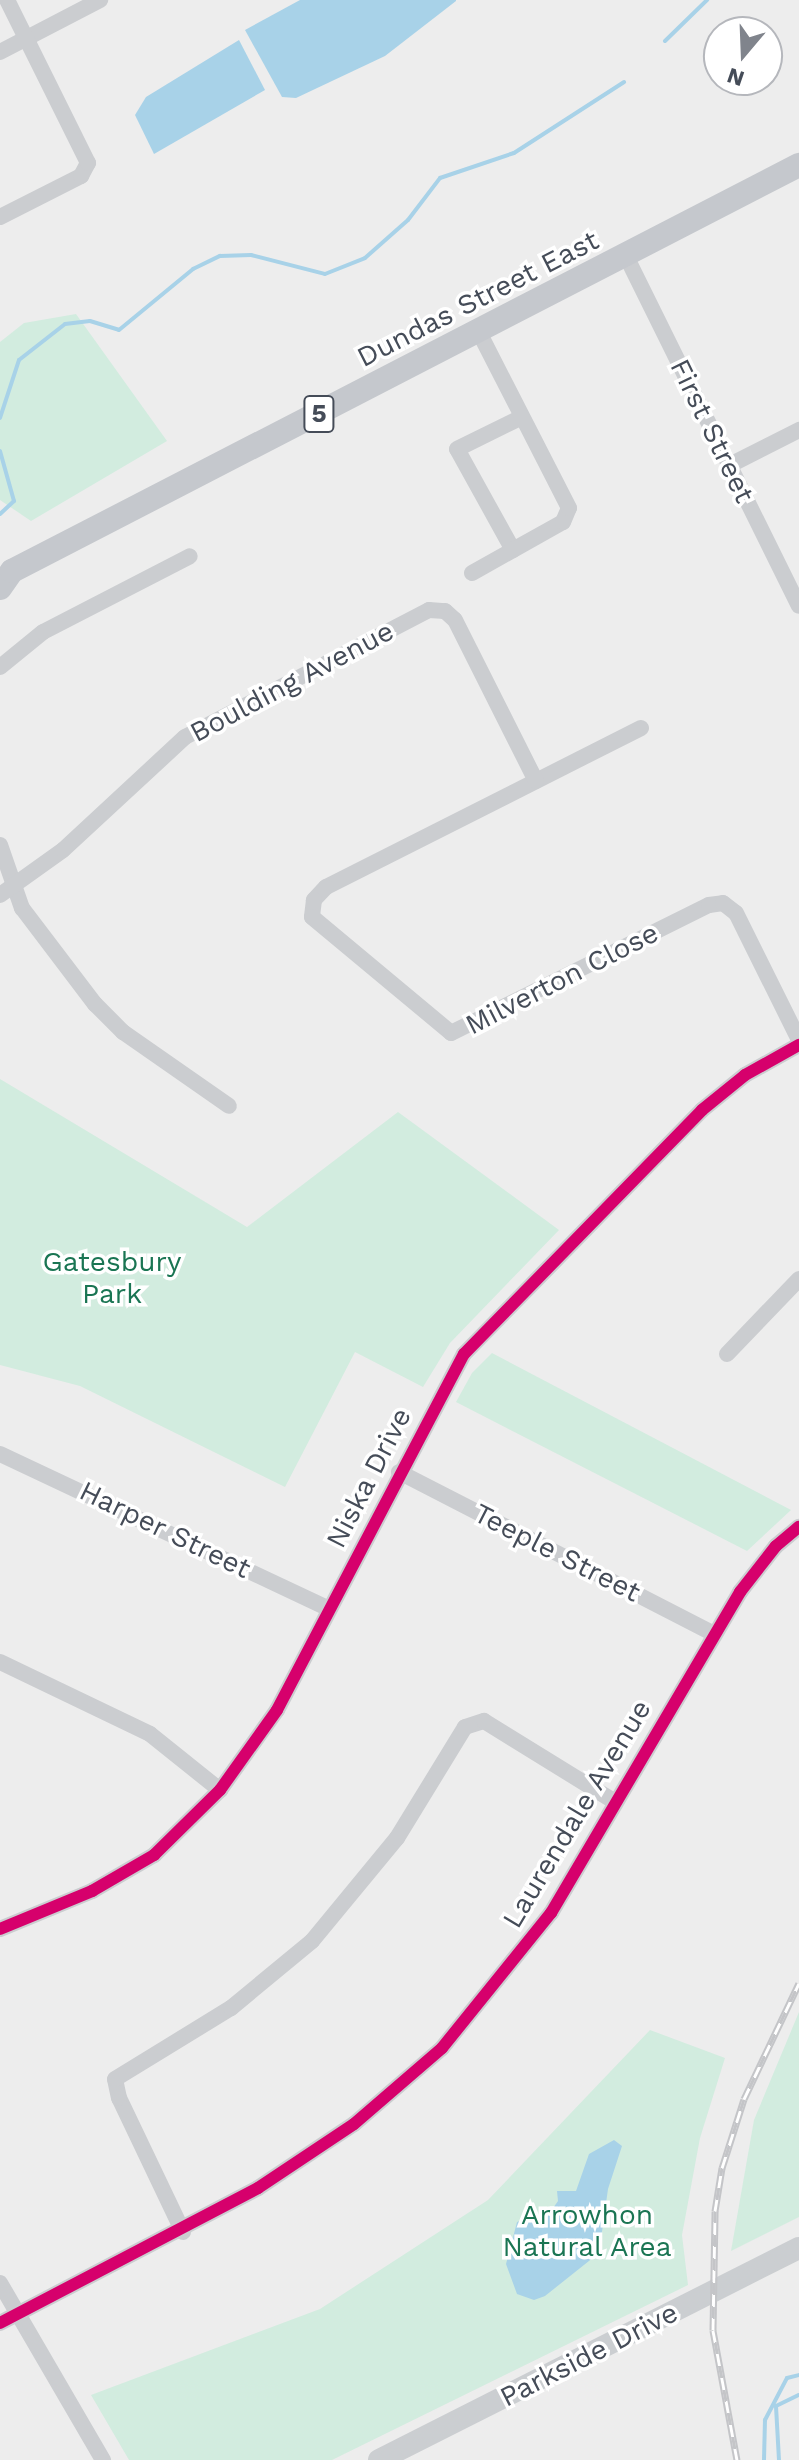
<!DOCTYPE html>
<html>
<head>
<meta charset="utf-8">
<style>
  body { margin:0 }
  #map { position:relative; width:799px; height:2460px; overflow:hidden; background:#ededed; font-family:"Work Sans",sans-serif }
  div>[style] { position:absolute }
  .green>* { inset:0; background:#d2ecdf }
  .water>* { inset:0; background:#a8d2e8 }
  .stream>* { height:4px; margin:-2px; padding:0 2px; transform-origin:2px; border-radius:2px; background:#a8d2e8 }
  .street>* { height:16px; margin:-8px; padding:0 8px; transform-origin:8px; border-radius:8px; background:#cbcdd0 }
  .secondary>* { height:22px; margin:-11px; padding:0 11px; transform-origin:11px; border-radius:11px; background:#cbced1 }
  .primary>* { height:24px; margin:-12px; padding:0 12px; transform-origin:12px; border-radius:12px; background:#c5c8cd }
  .rail>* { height:7px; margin-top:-3.5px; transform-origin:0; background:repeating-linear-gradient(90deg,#fff 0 12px,#c4c5c8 0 24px); box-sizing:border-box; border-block:2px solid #c4c5c8 }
  .cycleway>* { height:12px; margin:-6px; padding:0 6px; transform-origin:6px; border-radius:6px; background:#d6006c }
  span { translate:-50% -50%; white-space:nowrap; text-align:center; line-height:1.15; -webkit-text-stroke:7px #fff; paint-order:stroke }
  .shield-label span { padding:2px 6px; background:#fff; border:2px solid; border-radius:6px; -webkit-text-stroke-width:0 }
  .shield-label { font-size:26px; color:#454c58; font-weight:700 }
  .street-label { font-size:28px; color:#454c58 }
  .park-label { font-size:28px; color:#1a7553 }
  .north { position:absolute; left:703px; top:16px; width:80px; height:80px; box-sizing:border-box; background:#fff; border:2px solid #b5b7bc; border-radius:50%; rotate:199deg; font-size:22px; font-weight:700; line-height:32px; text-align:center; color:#454c58 }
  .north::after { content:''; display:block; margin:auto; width:28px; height:36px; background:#80848c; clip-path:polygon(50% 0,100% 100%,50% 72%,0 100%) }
</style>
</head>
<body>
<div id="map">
  <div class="green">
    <div style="clip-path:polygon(76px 314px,167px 441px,31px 521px,0 500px,0 342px,24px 323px)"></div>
    <div style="clip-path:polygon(0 1079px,247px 1227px,398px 1112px,559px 1230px,450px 1343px,423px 1387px,355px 1352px,285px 1487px,80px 1386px,0 1365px)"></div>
    <div style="clip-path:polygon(492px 1353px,791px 1510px,747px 1551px,456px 1402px,472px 1373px)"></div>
    <div style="clip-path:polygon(799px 2012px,799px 2217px,731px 2251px,754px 2120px)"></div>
    <div style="clip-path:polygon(650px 2030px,725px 2058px,700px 2138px,682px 2235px,688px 2285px,332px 2460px,129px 2460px,91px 2395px,320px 2309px,488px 2200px)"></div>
  </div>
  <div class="water">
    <div style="clip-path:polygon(300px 0,456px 0,456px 1px,385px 56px,296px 98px,282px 97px,245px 30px)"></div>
    <div style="clip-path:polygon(239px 40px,265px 90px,154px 154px,135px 115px,146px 97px)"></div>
    <div style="clip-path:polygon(614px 2140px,622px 2146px,608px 2189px,599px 2253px,545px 2296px,534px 2300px,517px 2294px,506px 2264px,517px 2222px,551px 2211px,558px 2201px,557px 2191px,576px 2191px,589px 2154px)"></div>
  </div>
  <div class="stream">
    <div style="left:665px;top:41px;width:59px;rotate:-44.3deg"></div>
    <div style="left:0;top:418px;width:61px;rotate:-71.9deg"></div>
    <div style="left:19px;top:360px;width:58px;rotate:-38deg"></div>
    <div style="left:65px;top:324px;width:25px;rotate:-7deg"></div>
    <div style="left:90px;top:321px;width:30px;rotate:17deg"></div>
    <div style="left:119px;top:330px;width:96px;rotate:-39.5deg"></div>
    <div style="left:193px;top:269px;width:30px;rotate:-26deg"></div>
    <div style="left:220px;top:256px;width:31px;rotate:-2deg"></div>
    <div style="left:251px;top:255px;width:76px;rotate:14.4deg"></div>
    <div style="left:325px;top:274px;width:43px;rotate:-21.8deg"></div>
    <div style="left:365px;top:258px;width:57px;rotate:-41.5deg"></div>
    <div style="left:408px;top:220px;width:53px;rotate:-52.7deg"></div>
    <div style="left:440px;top:178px;width:78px;rotate:-18.7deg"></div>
    <div style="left:514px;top:153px;width:131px;rotate:-32.8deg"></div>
    <div style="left:0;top:451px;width:52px;rotate:74.4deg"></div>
    <div style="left:14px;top:501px;width:19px;rotate:137deg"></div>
    <div style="left:764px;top:2460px;width:40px;rotate:-88.6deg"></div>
    <div style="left:765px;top:2420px;width:47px;rotate:-62.4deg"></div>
    <div style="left:787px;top:2378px;width:12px;rotate:-14deg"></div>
    <div style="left:779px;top:2460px;width:54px;rotate:-93.2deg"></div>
    <div style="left:776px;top:2406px;width:25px;rotate:-26deg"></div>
  </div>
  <div class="street">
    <div style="left:0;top:52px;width:113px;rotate:-27.5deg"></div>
    <div style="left:0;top:217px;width:91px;rotate:-26.8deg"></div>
    <div style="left:81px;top:176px;width:15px;rotate:-62deg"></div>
    <div style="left:88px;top:163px;width:182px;rotate:-116.4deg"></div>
    <div style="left:626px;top:256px;width:390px;rotate:63.7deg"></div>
    <div style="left:728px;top:466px;width:80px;rotate:-26.9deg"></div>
    <div style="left:513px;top:550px;width:115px;rotate:-119deg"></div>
    <div style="left:457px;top:449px;width:72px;rotate:-26.2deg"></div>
    <div style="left:472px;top:573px;width:104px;rotate:-29.3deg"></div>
    <div style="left:563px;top:522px;width:15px;rotate:-67deg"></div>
    <div style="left:569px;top:508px;width:198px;rotate:-117.1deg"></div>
    <div style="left:0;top:667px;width:55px;rotate:-39.1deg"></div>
    <div style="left:43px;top:632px;width:165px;rotate:-27.3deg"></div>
    <div style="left:641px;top:728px;width:353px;rotate:153.2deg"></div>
    <div style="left:326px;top:887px;width:18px;rotate:133deg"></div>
    <div style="left:314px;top:900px;width:17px;rotate:97deg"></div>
    <div style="left:312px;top:917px;width:181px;rotate:39.8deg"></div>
    <div style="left:451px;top:1033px;width:288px;rotate:-26.4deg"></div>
    <div style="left:709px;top:905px;width:14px;rotate:-8deg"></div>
    <div style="left:723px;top:903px;width:16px;rotate:38deg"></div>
    <div style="left:736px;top:913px;width:142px;rotate:63.6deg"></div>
    <div style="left:0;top:845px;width:67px;rotate:70.8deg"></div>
    <div style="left:22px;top:908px;width:121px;rotate:52.8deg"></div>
    <div style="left:95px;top:1004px;width:40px;rotate:45deg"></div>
    <div style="left:123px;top:1032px;width:129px;rotate:34.9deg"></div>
    <div style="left:0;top:895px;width:77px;rotate:-35.5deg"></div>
    <div style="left:63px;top:850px;width:166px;rotate:-42.8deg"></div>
    <div style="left:185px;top:737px;width:275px;rotate:-27.5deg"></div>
    <div style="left:429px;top:610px;width:16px;rotate:4deg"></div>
    <div style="left:445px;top:611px;width:13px;rotate:42deg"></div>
    <div style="left:455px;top:620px;width:180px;rotate:63.3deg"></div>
    <div style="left:727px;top:1354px;width:104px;rotate:-46.2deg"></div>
    <div style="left:0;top:1454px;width:364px;rotate:25.2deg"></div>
    <div style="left:399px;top:1472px;width:354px;rotate:27.2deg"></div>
    <div style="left:0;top:1662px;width:166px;rotate:25.6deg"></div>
    <div style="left:150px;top:1734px;width:90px;rotate:38.7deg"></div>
    <div style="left:0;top:1929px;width:100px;rotate:-22.4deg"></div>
    <div style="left:92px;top:1891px;width:72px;rotate:-30.1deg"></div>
    <div style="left:154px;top:1855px;width:93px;rotate:-44.6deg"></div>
    <div style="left:220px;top:1790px;width:98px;rotate:-54.5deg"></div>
    <div style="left:277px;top:1710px;width:402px;rotate:-62.3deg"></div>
    <div style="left:464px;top:1354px;width:341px;rotate:-45.7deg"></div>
    <div style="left:702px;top:1110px;width:55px;rotate:-39.1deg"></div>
    <div style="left:745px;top:1075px;width:62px;rotate:-29.1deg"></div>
    <div style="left:183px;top:2232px;width:148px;rotate:-115.5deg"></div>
    <div style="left:119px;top:2098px;width:19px;rotate:-102deg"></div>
    <div style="left:115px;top:2079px;width:136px;rotate:-31.5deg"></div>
    <div style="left:231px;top:2008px;width:105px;rotate:-39.6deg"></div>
    <div style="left:312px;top:1941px;width:134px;rotate:-50.5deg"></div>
    <div style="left:397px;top:1838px;width:130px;rotate:-58.5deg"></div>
    <div style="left:465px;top:1727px;width:20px;rotate:-18deg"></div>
    <div style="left:484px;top:1721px;width:154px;rotate:31.7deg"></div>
    <div style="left:0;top:2283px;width:205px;rotate:59.8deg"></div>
    <div style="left:0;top:2323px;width:291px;rotate:-27.6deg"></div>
    <div style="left:258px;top:2188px;width:115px;rotate:-33.7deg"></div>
    <div style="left:354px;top:2124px;width:116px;rotate:-40.8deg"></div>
    <div style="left:442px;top:2048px;width:174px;rotate:-51.1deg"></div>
    <div style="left:551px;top:1913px;width:373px;rotate:-59.5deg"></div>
    <div style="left:740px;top:1592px;width:58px;rotate:-52deg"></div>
    <div style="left:776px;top:1546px;width:30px;rotate:-40deg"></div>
  </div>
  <div class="secondary">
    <div style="left:379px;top:2460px;width:470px;rotate:-26.8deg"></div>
  </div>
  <div class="primary">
    <div style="left:0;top:588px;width:21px;rotate:-55deg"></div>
    <div style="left:12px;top:571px;width:886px;rotate:-27.29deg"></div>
  </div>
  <div class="rail">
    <div style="left:737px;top:2460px;width:132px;rotate:-100.5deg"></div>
    <div style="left:713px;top:2330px;width:119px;rotate:-89deg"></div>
    <div style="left:715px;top:2211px;width:44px;rotate:-80.8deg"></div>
    <div style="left:722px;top:2168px;width:72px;rotate:-72.3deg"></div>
    <div style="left:744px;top:2099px;width:128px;rotate:-64.6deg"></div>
  </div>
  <div class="cycleway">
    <div style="left:0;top:1929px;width:100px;rotate:-22.4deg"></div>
    <div style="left:92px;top:1891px;width:72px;rotate:-30.1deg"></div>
    <div style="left:154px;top:1855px;width:93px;rotate:-44.6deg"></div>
    <div style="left:220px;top:1790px;width:98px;rotate:-54.5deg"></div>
    <div style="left:277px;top:1710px;width:402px;rotate:-62.3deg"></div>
    <div style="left:464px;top:1354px;width:341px;rotate:-45.7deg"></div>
    <div style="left:702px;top:1110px;width:55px;rotate:-39.1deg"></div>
    <div style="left:745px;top:1075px;width:62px;rotate:-29.1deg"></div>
    <div style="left:0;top:2323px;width:291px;rotate:-27.6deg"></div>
    <div style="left:258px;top:2188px;width:115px;rotate:-33.7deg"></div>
    <div style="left:354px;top:2124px;width:116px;rotate:-40.8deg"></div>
    <div style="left:442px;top:2048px;width:174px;rotate:-51.1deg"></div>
    <div style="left:551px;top:1913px;width:373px;rotate:-59.5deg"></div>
    <div style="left:740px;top:1592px;width:58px;rotate:-52deg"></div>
    <div style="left:776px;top:1546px;width:30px;rotate:-40deg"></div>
  </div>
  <div class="shield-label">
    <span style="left:319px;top:414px">5</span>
  </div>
  <div class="street-label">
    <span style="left:478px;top:299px;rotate:-27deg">Dundas Street East</span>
    <span style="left:712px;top:431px;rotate:64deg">First Street</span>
    <span style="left:292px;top:682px;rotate:-28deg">Boulding Avenue</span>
    <span style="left:562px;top:979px;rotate:-27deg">Milverton Close</span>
    <span style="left:369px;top:1478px;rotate:-63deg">Niska Drive</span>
    <span style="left:165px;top:1530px;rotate:26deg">Harper Street</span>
    <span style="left:557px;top:1553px;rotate:27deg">Teeple Street</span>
    <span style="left:577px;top:1814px;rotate:-59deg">Laurendale Avenue</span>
    <span style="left:589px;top:2355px;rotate:-27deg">Parkside Drive</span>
  </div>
  <div class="park-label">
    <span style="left:112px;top:1278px">Gatesbury<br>Park</span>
    <span style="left:587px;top:2231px">Arrowhon<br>Natural Area</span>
  </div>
  <div class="north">N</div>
</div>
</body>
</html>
